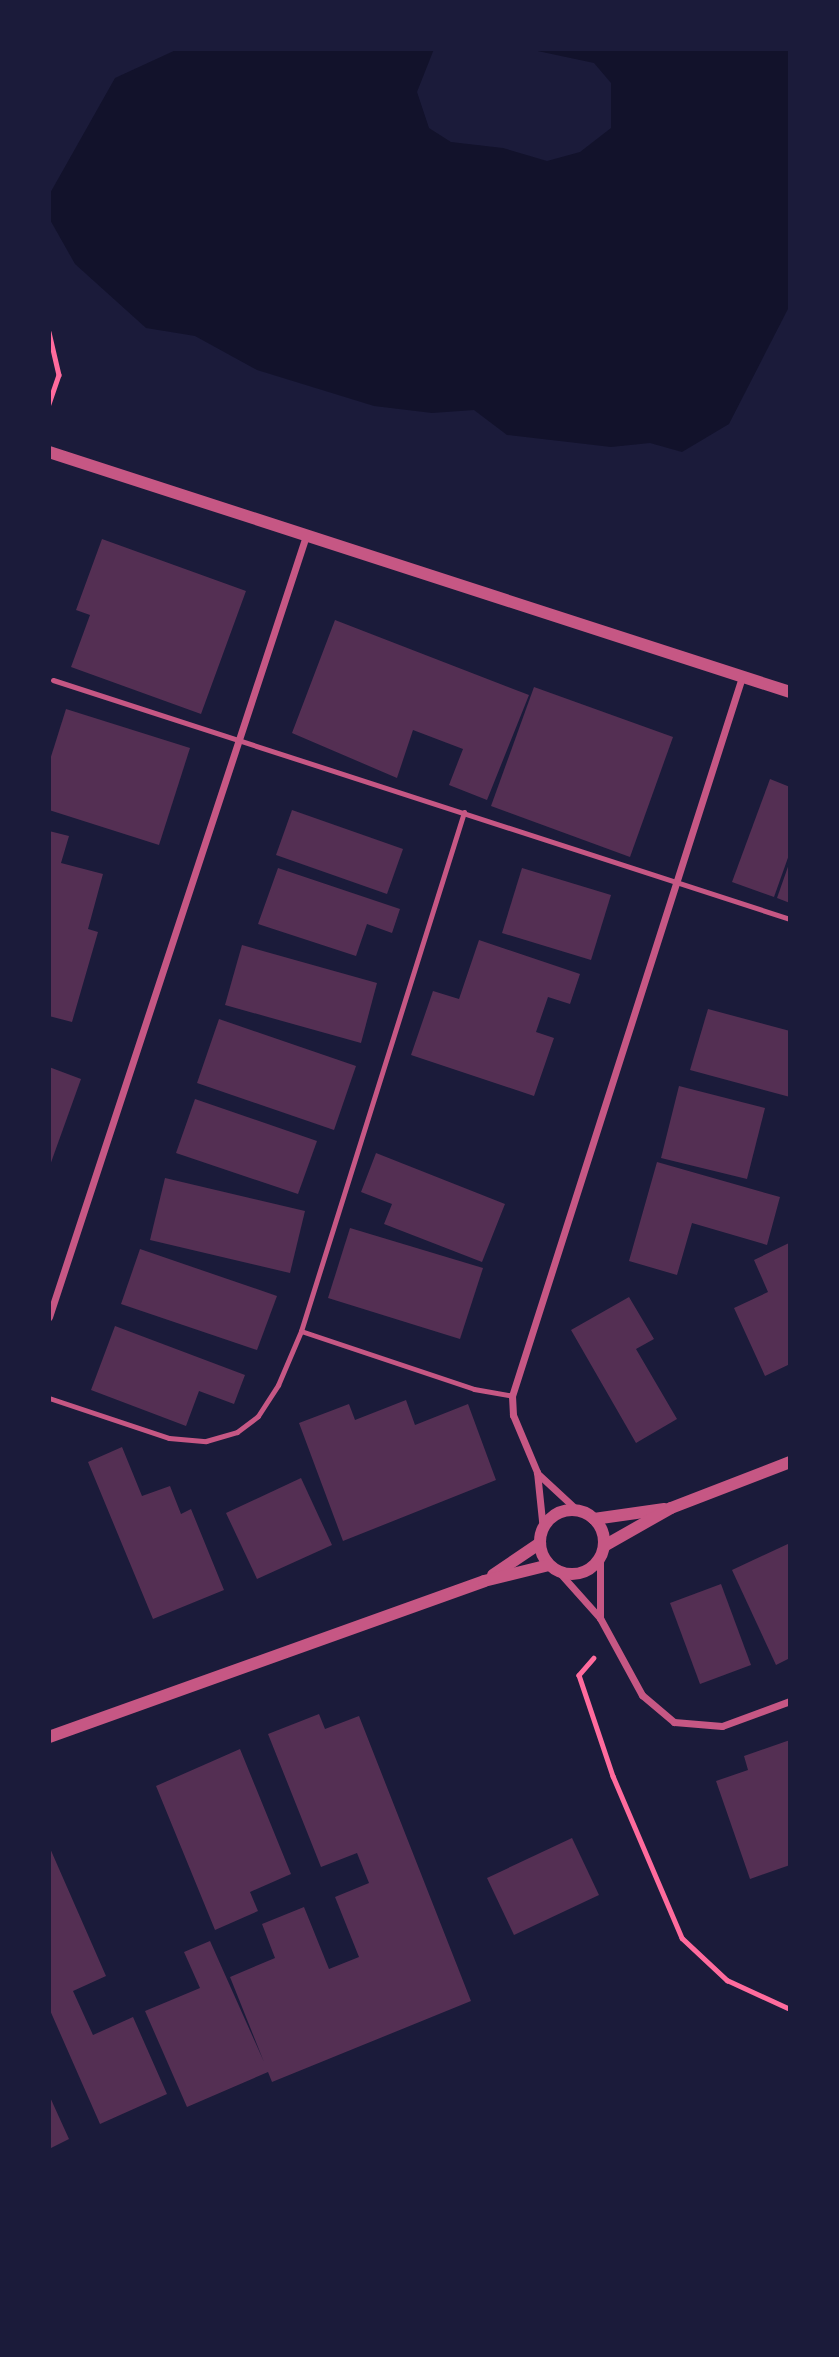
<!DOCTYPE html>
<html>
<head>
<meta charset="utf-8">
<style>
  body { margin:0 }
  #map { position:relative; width:839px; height:2357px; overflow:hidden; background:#1b1b3a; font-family:Jost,sans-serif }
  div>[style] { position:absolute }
  .water>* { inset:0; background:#12122b }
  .building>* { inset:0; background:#542f53 }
  .path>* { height:4.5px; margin:-2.25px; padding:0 2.25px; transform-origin:2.25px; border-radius:2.25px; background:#ff6b9d }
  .service>* { height:5px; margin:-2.5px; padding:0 2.5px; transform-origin:2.5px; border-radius:2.5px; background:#c65784 }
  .minor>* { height:7px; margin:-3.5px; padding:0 3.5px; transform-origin:3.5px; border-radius:3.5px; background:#c65784 }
  .tertiary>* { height:12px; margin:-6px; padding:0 6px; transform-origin:6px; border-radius:6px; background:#c65784 }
  .tertiary>.ring { margin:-6px; padding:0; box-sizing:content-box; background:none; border:12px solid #c65784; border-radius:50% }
  span { translate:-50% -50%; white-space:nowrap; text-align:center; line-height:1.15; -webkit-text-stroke:5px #1b1b3a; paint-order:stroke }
  .frame { position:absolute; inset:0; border:51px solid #1b1b3a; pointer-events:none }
</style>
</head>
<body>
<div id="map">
  <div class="water">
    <div style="clip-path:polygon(178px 49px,434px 49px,417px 92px,429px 128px,451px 142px,503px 148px,547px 161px,580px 152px,611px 128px,611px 83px,594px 63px,528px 49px,790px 51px,790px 305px,729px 424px,682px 452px,650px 443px,611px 447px,507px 435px,474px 410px,432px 413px,374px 406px,257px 370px,195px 336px,146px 328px,75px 264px,49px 218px,49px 195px,115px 78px)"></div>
  </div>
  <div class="building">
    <div style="clip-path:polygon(102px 539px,246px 591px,201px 714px,71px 667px,90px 615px,76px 610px)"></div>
    <div style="clip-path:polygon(335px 620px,529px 695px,487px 800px,449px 785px,463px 749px,413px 730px,397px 778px,292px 733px)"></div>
    <div style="clip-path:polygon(534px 687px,673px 737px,630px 857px,491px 806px)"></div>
    <div style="clip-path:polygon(66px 709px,190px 748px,159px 845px,49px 810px,49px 763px)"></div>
    <div style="clip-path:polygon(770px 779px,790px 787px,790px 852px,774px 897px,732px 882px)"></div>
    <div style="clip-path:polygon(292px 810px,403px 849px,387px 894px,276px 855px)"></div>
    <div style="clip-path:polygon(49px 831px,69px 836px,61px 863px,103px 874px,88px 929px,98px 932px,72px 1022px,49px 1016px)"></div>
    <div style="clip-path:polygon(790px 861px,790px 903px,777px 898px)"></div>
    <div style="clip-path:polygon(278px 868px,400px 909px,392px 933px,367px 924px,356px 956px,258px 924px)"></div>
    <div style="clip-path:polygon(522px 868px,611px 895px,591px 960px,502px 933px)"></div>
    <div style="clip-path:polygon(479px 940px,580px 974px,570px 1004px,548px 997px,536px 1032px,554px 1038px,534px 1096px,411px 1055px,433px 991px,459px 999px)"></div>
    <div style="clip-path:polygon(242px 945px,377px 983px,361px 1043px,225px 1005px)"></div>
    <div style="clip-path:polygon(708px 1009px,790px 1031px,790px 1097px,690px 1070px)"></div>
    <div style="clip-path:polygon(219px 1019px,356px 1066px,334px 1130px,197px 1083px)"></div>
    <div style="clip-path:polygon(49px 1067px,81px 1079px,49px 1168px)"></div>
    <div style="clip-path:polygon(679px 1086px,765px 1108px,747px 1179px,661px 1158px)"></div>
    <div style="clip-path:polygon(195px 1099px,317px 1141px,298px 1194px,176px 1153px)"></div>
    <div style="clip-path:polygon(376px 1153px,505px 1204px,482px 1262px,384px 1224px,392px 1204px,361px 1192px)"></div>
    <div style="clip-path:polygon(657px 1162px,780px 1197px,767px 1245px,692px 1223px,677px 1275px,629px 1261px)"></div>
    <div style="clip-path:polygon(165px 1178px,305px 1211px,290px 1273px,150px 1240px)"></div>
    <div style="clip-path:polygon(350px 1228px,483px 1268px,460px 1339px,328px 1298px)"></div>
    <div style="clip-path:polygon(789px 1243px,790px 1364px,765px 1376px,734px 1308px,768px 1292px,754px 1260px)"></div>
    <div style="clip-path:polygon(140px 1249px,277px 1296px,257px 1350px,121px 1304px)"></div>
    <div style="clip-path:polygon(629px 1297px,654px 1339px,636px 1349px,677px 1419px,636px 1443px,571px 1330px)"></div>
    <div style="clip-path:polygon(115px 1326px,245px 1375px,234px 1404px,199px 1391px,186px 1426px,91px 1390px)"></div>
    <div style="clip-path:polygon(406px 1400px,415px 1425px,468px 1404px,496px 1480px,343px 1541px,299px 1423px,349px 1404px,355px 1420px)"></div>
    <div style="clip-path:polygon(122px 1447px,142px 1496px,170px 1486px,181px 1514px,191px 1509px,224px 1590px,153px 1619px,88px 1462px)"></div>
    <div style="clip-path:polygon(301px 1478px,332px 1545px,257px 1579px,226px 1513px)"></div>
    <div style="clip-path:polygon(790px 1543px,790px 1658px,776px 1665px,732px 1570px)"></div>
    <div style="clip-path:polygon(721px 1584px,751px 1665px,700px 1684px,670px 1603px)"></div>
    <div style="clip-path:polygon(319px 1714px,325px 1729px,359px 1716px,471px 2001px,272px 2082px,268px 2072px,187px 2107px,145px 2011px,200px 1988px,184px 1952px,210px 1941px,264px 2062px,230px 1977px,275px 1958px,262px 1924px,304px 1907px,329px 1969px,359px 1957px,335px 1897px,369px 1883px,357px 1853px,321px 1867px,268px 1734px)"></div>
    <div style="clip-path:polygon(790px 1740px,790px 1865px,750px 1879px,716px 1781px,748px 1770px,744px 1756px)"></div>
    <div style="clip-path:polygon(240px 1749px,291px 1874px,250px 1892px,258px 1911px,215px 1930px,156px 1786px)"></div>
    <div style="clip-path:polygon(572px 1838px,599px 1895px,514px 1935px,487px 1878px)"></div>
    <div style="clip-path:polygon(49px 1846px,106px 1976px,73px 1991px,93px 2035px,133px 2017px,167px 2094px,100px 2124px,49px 2008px)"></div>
    <div style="clip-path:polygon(49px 2095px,69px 2139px,49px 2149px)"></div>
  </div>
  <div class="path">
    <div style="left:49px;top:332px;width:44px;rotate:76.9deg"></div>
    <div style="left:59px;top:375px;width:31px;rotate:109deg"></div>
    <div style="left:594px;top:1658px;width:23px;rotate:131deg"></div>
    <div style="left:579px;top:1675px;width:107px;rotate:71.4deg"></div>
    <div style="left:613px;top:1776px;width:176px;rotate:66.9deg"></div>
    <div style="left:682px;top:1938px;width:62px;rotate:43deg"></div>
    <div style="left:727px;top:1980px;width:69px;rotate:24.7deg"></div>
  </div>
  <div class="service">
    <div style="left:53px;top:680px;width:775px;rotate:17.97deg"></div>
    <div style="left:301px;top:1331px;width:182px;rotate:18.5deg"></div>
    <div style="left:474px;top:1389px;width:39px;rotate:10deg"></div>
    <div style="left:49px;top:1398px;width:126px;rotate:18.4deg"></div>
    <div style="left:169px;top:1438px;width:37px;rotate:5deg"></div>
    <div style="left:206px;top:1441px;width:32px;rotate:-16deg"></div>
    <div style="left:237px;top:1432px;width:26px;rotate:-37deg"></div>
    <div style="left:258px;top:1416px;width:37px;rotate:-57deg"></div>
    <div style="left:278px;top:1385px;width:59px;rotate:-66.9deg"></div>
    <div style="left:301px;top:1331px;width:544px;rotate:-72.56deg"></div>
  </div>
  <div class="minor">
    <div style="left:49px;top:1317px;width:822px;rotate:-71.79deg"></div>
    <div style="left:537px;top:1473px;width:56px;rotate:42.8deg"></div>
    <div style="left:543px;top:1530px;width:58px;rotate:-95.9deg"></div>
    <div style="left:537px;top:1472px;width:62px;rotate:-112.8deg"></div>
    <div style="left:513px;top:1415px;width:19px;rotate:-93deg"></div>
    <div style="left:512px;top:1396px;width:755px;rotate:-72.26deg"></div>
    <div style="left:600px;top:1558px;width:60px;rotate:90deg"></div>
    <div style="left:558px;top:1571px;width:63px;rotate:48.2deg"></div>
    <div style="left:600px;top:1618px;width:88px;rotate:61.4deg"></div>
    <div style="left:642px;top:1695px;width:42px;rotate:40.2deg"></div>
    <div style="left:674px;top:1722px;width:48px;rotate:4.8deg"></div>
    <div style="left:722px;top:1726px;width:72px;rotate:-20.2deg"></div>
  </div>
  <div class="tertiary">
    <div style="left:49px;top:452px;width:779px;rotate:17.95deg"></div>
    <div class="ring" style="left:540px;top:1510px;width:52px;height:52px"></div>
    <div style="left:594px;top:1519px;width:71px;rotate:-8.1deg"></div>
    <div style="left:604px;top:1546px;width:77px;rotate:-29.6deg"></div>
    <div style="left:671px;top:1508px;width:128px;rotate:-21.1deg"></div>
    <div style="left:493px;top:1575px;width:57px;rotate:-34.2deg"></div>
    <div style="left:49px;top:1737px;width:462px;rotate:-19.7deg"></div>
    <div style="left:484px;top:1581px;width:67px;rotate:-13.8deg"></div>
  </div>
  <div class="frame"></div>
</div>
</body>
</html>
